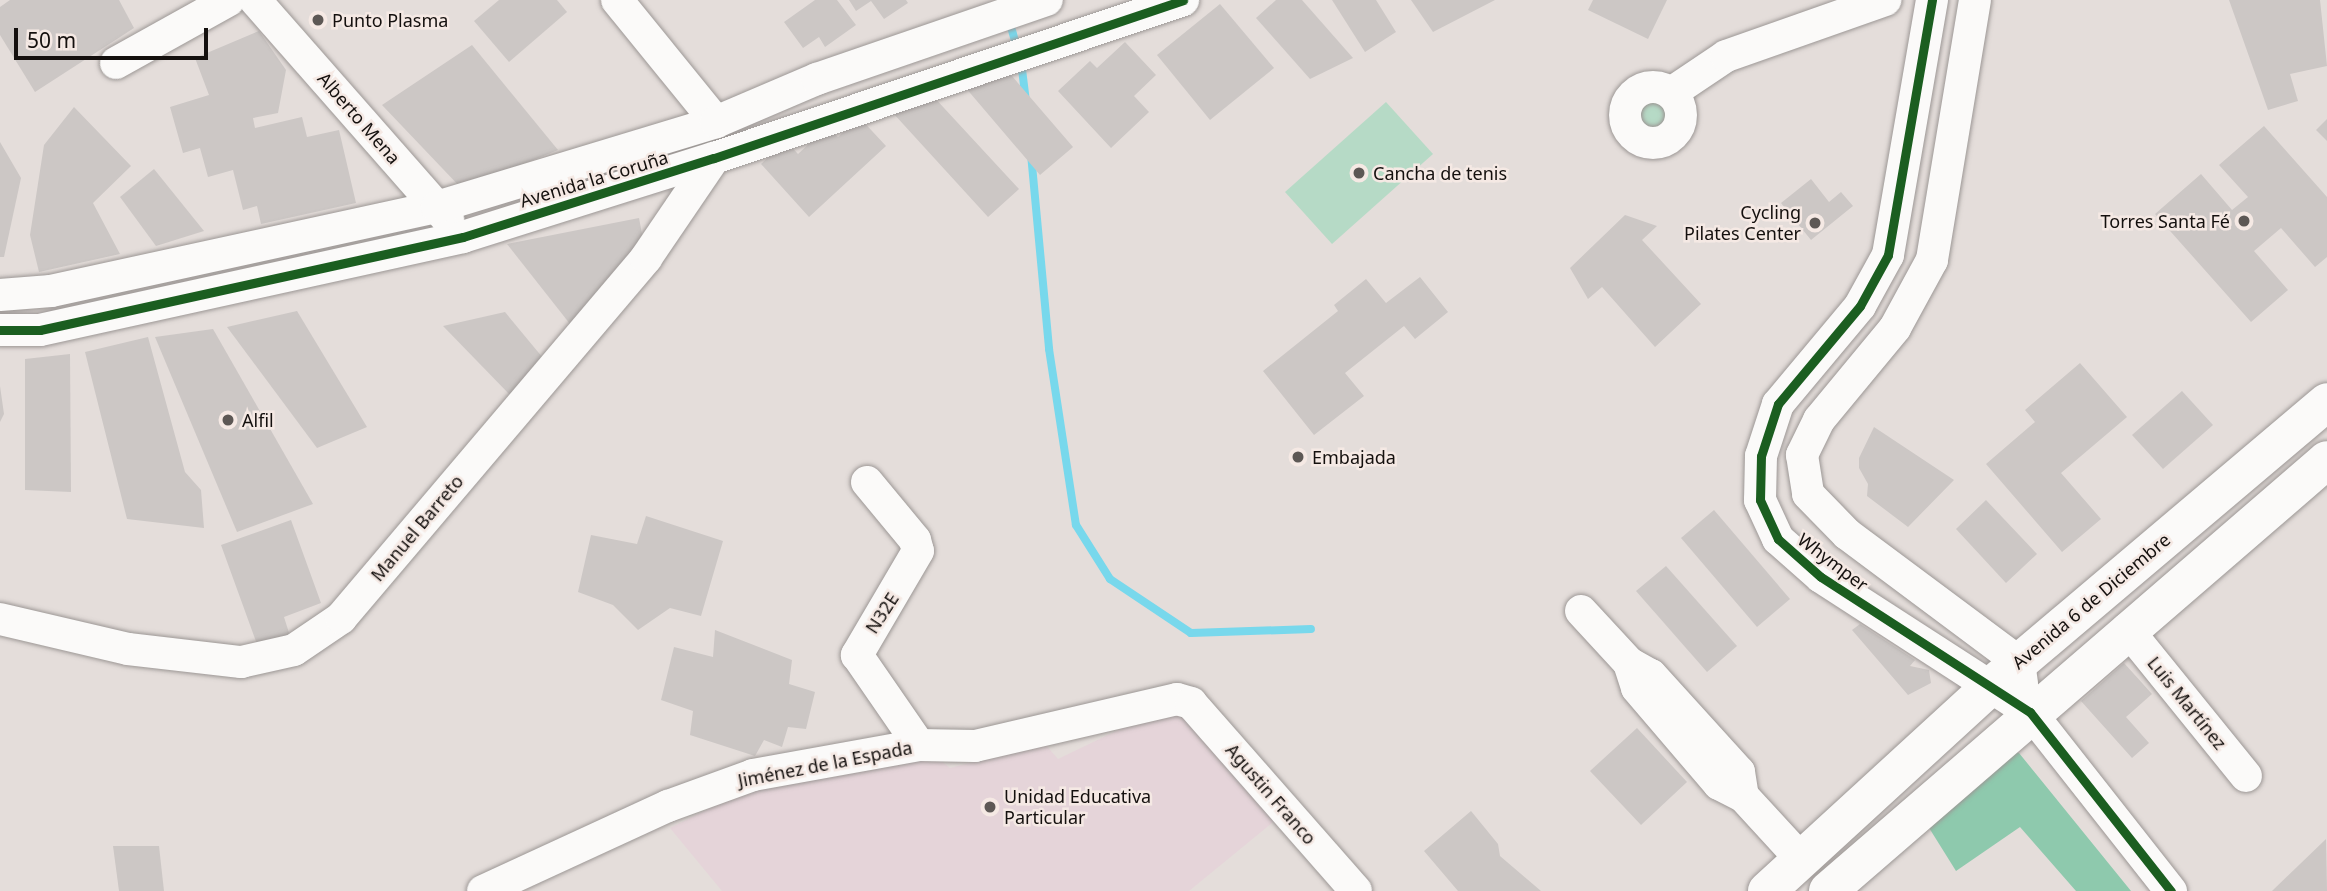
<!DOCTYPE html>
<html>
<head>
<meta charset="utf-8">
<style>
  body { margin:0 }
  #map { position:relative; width:2327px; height:891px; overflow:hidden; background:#e4ddda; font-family:"Noto Sans",sans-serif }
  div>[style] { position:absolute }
  .education>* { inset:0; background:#e5d4d9 }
  .green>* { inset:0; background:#b6dac6 }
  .round { border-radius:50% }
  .forest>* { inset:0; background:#8ec9ad }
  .stream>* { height:8px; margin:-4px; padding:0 4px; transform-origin:4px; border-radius:4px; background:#78d8ec }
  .building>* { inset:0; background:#ccc7c5 }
  .roads { filter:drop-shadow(0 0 2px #9c9795) drop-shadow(0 0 2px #9c9795) }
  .minor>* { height:32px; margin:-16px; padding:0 16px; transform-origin:16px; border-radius:16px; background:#fbfaf9 }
  .minor>.ring { margin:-16px; padding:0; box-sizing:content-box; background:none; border:32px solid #fbfaf9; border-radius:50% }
  .major>* { height:38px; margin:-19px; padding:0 19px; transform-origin:19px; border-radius:19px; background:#fbfaf9 }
  .cycleway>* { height:9px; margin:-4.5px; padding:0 4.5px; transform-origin:4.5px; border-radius:4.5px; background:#1b5e20 }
  .dots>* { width:19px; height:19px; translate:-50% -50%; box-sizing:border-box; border:4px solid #f5e9e4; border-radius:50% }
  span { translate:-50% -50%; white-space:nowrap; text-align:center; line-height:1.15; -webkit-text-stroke:5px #f5e9e4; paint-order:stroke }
  .poi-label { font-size:18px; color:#14100e }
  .left { translate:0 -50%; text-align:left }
  .right { translate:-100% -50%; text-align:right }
  .street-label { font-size:18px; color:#14100e }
  .scale { position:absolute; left:14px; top:28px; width:194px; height:32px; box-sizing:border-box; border:4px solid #14100e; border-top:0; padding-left:9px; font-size:21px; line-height:24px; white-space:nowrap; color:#14100e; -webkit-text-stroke:5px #f5e9e4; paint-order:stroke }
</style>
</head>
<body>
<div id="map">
  <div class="education">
    <div style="clip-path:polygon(1172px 704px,1278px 818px,1189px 891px,722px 891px,670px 828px,736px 795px,832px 767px,939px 759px,950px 768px,1044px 743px,1058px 759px)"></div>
  </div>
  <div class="green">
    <div class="round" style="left:1638px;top:102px;width:28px;height:28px"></div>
    <div style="clip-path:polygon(1386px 102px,1433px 154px,1332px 244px,1285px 192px)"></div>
  </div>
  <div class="forest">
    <div style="clip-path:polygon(2003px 747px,2019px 753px,2131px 891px,2076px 891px,2020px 827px,1956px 871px,1926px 823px)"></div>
  </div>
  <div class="stream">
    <div style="left:1009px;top:20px;width:29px;rotate:74deg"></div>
    <div style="left:1021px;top:61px;width:39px;rotate:83deg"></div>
    <div style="left:1031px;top:154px;width:196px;rotate:84.7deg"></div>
    <div style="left:1049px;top:349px;width:178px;rotate:81.3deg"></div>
    <div style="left:1076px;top:525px;width:64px;rotate:57.8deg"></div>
    <div style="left:1110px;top:579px;width:97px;rotate:33.7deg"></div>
    <div style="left:1191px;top:633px;width:120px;rotate:-1.9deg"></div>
  </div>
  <div class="building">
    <div style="clip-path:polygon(10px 0,119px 0,134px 28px,35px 92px,0 35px,0 7px)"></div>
    <div style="clip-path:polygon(499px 0,557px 0,567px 12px,509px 62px,474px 21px)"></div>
    <div style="clip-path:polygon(815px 0,837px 0,856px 25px,825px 47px,819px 37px,803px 48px,784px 22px)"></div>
    <div style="clip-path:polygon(849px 0,906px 0,908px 3px,884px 19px,871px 1px,856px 11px)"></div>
    <div style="clip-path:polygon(1276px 0,1302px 0,1353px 58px,1310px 79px,1256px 18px)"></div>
    <div style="clip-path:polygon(1332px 0,1376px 0,1396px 32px,1365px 52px)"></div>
    <div style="clip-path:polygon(1411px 0,1495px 0,1433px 32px)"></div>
    <div style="clip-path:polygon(1593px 0,1667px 0,1648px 39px,1588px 10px)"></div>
    <div style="clip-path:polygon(2229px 0,2320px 0,2327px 66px,2290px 74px,2298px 101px,2268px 110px)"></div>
    <div style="clip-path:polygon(1220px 4px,1274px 68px,1210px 120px,1157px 55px)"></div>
    <div style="clip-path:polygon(259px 31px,286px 70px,278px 113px,253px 118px,255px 128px,302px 117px,307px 137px,339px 130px,356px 203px,261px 224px,257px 206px,243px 210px,233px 170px,208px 177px,200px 148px,183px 153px,170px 107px,209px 95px,195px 58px)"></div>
    <div style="clip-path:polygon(1125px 42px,1156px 75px,1134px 96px,1149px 112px,1111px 148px,1058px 91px,1090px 61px,1097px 68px)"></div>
    <div style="clip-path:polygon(472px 45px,558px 150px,462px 189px,382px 105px)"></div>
    <div style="clip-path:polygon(1006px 69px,1073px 147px,1040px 175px,965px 87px,981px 73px,989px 83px)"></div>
    <div style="clip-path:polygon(932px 95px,1019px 189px,988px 217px,893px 113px,911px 97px,920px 107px)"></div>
    <div style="clip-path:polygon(74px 107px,131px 166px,93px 203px,120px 254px,39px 272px,30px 235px,44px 145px)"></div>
    <div style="clip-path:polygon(859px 117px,886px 146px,809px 217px,761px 164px,786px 141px,798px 154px,827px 127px,838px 137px)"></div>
    <div style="clip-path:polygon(2327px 119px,2327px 141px,2316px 130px)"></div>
    <div style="clip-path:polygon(2264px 126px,2327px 197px,2327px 257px,2315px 267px,2281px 228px,2254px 251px,2288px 290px,2251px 322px,2155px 214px,2201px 174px,2232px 210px,2248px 197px,2219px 165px)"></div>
    <div style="clip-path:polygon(0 142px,21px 178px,4px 257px,0 257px)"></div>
    <div style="clip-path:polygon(154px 169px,204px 231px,156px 246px,120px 197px)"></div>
    <div style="clip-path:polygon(1811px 179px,1829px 202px,1841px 192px,1853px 206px,1811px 240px,1781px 203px)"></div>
    <div style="clip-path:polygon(1625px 215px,1657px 226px,1642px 240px,1701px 304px,1655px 347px,1602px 287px,1588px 299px,1570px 268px)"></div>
    <div style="clip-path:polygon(639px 218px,644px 245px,570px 324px,507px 244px)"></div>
    <div style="clip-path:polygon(1420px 277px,1448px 312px,1415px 339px,1404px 326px,1345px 373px,1364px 396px,1314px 435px,1263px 371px,1338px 311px,1334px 305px,1366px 279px,1386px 303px)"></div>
    <div style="clip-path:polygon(297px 311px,367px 427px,317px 448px,227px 327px)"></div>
    <div style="clip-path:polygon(505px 312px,543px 358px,513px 398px,443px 326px)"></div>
    <div style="clip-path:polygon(213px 329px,313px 504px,237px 532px,155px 337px)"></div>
    <div style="clip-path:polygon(148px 337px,185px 472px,201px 490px,204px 528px,127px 519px,85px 352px)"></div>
    <div style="clip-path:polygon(70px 354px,71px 492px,25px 490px,25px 359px)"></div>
    <div style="clip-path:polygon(2080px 363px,2127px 417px,2061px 473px,2101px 519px,2062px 552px,1986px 464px,2035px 422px,2025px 410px)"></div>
    <div style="clip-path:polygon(0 386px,4px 414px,0 422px)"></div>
    <div style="clip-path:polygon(2182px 391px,2213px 425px,2163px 469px,2132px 435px)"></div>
    <div style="clip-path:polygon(1874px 427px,1954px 480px,1908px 527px,1867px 496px,1868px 484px,1859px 468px,1859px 458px)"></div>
    <div style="clip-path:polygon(1986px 500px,2037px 554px,2006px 583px,1956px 529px)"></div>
    <div style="clip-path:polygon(1714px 510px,1790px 599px,1757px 627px,1681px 538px)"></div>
    <div style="clip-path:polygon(646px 516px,723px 541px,701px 616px,670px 608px,638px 630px,613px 605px,578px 592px,591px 535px,637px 544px)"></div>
    <div style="clip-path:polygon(291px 520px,321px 603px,284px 617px,290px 636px,258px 647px,221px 545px)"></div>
    <div style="clip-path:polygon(1666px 566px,1737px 646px,1707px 672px,1636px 591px)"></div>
    <div style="clip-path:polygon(1860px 624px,1915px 660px,1910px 666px,1929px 670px,1931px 683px,1908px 695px,1852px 630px)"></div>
    <div style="clip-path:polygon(715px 630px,792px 660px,789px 684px,815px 692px,806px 729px,788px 727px,782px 747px,764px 740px,755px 756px,690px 735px,693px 711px,661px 700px,674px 647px,713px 657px)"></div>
    <div style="clip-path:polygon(2124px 663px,2152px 694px,2126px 717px,2149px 743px,2132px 758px,2081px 701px)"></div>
    <div style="clip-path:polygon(1637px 728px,1687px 782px,1641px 825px,1590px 771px)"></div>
    <div style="clip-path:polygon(1471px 811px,1498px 844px,1500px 856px,1541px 891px,1458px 891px,1424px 851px)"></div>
    <div style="clip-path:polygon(2326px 839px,2327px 891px,2272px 891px)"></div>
    <div style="clip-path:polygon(113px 846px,159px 846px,164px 891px,119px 891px)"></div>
  </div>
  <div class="roads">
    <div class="minor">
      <div style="left:255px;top:0;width:293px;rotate:48.7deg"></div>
      <div style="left:617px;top:0;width:157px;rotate:50.9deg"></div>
      <div style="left:1932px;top:0;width:259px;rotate:99.8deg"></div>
      <div style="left:1888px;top:255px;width:58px;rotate:118.8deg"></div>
      <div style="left:1860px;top:306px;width:128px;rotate:129.9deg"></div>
      <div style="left:1778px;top:404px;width:55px;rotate:108.1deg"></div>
      <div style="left:1761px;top:456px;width:44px;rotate:91.3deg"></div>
      <div style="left:1760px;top:500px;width:43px;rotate:65.2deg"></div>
      <div style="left:1778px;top:539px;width:57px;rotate:41.5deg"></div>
      <div style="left:1821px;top:577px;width:249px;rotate:32.9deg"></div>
      <div style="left:2030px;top:712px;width:228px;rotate:51.8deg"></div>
      <div style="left:1975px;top:0;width:264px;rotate:99.4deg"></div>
      <div style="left:1932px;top:260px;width:77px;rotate:118.6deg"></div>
      <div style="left:1895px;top:328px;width:119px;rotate:129.6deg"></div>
      <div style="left:1819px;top:420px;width:39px;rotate:116deg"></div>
      <div style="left:1802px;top:455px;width:39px;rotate:81deg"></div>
      <div style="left:1808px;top:494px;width:56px;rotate:45.7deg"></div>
      <div style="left:1847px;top:534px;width:214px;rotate:36.7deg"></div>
      <div style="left:2019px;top:662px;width:22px;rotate:82deg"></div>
      <div style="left:116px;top:63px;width:129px;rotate:-29.1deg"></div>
      <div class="ring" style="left:1625px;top:87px;width:24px;height:24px"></div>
      <div style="left:1671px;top:93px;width:66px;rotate:-33.9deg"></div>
      <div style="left:1726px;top:56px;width:169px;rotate:-19.4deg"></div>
      <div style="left:0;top:295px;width:51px;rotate:-4.5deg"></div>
      <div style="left:51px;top:291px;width:395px;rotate:-12.3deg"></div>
      <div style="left:437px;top:207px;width:292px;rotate:-16.9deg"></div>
      <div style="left:716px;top:122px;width:110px;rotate:-23.1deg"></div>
      <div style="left:817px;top:79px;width:243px;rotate:-19deg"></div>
      <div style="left:0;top:330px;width:40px"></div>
      <div style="left:40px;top:330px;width:433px;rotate:-12.4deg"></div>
      <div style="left:463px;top:237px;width:263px;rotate:-17.5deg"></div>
      <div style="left:714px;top:158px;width:495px;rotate:-18.6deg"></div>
      <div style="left:867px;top:482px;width:75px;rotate:50.4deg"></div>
      <div style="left:915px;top:540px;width:11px;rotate:75deg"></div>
      <div style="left:918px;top:551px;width:121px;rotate:120.4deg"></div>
      <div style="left:857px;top:655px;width:109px;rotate:55.4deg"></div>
      <div style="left:1581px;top:611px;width:71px;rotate:47.3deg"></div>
      <div style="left:1629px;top:663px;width:25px;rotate:29deg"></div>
      <div style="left:1651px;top:675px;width:131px;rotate:47.8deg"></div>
      <div style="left:1739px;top:772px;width:24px;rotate:81deg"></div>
      <div style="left:0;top:619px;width:131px;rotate:13.2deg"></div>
      <div style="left:128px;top:649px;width:114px;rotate:6.6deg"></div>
      <div style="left:241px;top:662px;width:54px;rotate:-12.8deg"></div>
      <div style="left:294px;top:650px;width:57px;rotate:-34.2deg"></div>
      <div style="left:341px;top:618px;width:472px;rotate:-49.7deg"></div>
      <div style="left:646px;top:258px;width:121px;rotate:-55.8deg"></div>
      <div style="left:2127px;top:629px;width:189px;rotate:51deg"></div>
      <div style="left:1629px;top:663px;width:26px;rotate:72deg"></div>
      <div style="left:1637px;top:688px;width:126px;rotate:49.5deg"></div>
      <div style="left:1719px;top:784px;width:27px;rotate:27deg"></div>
      <div style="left:1743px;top:796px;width:84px;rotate:47.4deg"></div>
      <div style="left:483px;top:891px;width:204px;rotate:-24.7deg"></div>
      <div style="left:668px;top:806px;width:90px;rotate:-20deg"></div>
      <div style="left:753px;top:775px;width:169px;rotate:-10.2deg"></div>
      <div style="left:919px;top:745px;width:56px;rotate:1deg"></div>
      <div style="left:975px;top:746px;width:207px;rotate:-13.1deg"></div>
      <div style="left:1177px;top:699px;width:15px;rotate:16deg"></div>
      <div style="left:1191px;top:703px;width:250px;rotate:48.7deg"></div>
    </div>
    <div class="major">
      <div style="left:1767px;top:891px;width:302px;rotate:-42.5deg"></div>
      <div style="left:1990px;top:687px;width:441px;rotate:-40.2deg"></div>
      <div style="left:1828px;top:891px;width:659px;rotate:-40.82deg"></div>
    </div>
  </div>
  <div class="cycleway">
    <div style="left:1932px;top:0;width:259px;rotate:99.8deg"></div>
    <div style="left:1888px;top:255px;width:58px;rotate:118.8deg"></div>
    <div style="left:1860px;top:306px;width:128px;rotate:129.9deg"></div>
    <div style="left:1778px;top:404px;width:55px;rotate:108.1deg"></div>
    <div style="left:1761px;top:456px;width:44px;rotate:91.3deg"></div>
    <div style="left:1760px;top:500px;width:43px;rotate:65.2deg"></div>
    <div style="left:1778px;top:539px;width:57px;rotate:41.5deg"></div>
    <div style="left:1821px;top:577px;width:249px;rotate:32.9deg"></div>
    <div style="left:2030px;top:712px;width:228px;rotate:51.8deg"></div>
    <div style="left:0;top:330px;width:40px"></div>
    <div style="left:40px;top:330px;width:433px;rotate:-12.4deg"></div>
    <div style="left:463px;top:237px;width:263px;rotate:-17.5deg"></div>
    <div style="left:714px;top:158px;width:495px;rotate:-18.6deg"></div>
  </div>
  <div class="dots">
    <div style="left:318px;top:20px;background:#5d5855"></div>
    <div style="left:1359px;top:173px;background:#5d5855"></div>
    <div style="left:2244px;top:221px;background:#5d5855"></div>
    <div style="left:1815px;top:223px;background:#5d5855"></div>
    <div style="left:228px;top:420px;background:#5d5855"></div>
    <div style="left:1298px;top:457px;background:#5d5855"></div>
    <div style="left:990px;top:807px;background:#5d5855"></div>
  </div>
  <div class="poi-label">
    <span class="left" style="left:332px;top:20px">Punto Plasma</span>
    <span class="left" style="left:1373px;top:173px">Cancha de tenis</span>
    <span class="right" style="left:1801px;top:223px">Cycling<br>Pilates Center</span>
    <span class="right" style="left:2230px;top:221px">Torres Santa Fé</span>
    <span class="left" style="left:242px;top:420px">Alfil</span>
    <span class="left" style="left:1312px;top:457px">Embajada</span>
    <span class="left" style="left:1004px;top:807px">Unidad Educativa<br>Particular</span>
  </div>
  <div class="street-label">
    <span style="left:359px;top:118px;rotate:49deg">Alberto Mena</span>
    <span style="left:594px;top:179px;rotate:-17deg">Avenida la Coruña</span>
    <span style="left:417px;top:528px;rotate:-50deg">Manuel Barreto</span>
    <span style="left:1833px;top:562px;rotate:37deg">Whymper</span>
    <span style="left:2091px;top:601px;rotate:-40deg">Avenida 6 de Diciembre</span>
    <span style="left:882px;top:613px;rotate:-57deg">N32E</span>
    <span style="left:2187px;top:703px;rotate:51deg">Luis Martínez</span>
    <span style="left:825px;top:764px;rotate:-11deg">Jiménez de la Espada</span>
    <span style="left:1271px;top:794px;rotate:49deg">Agustin Franco</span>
  </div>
  <div class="scale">50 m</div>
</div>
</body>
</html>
